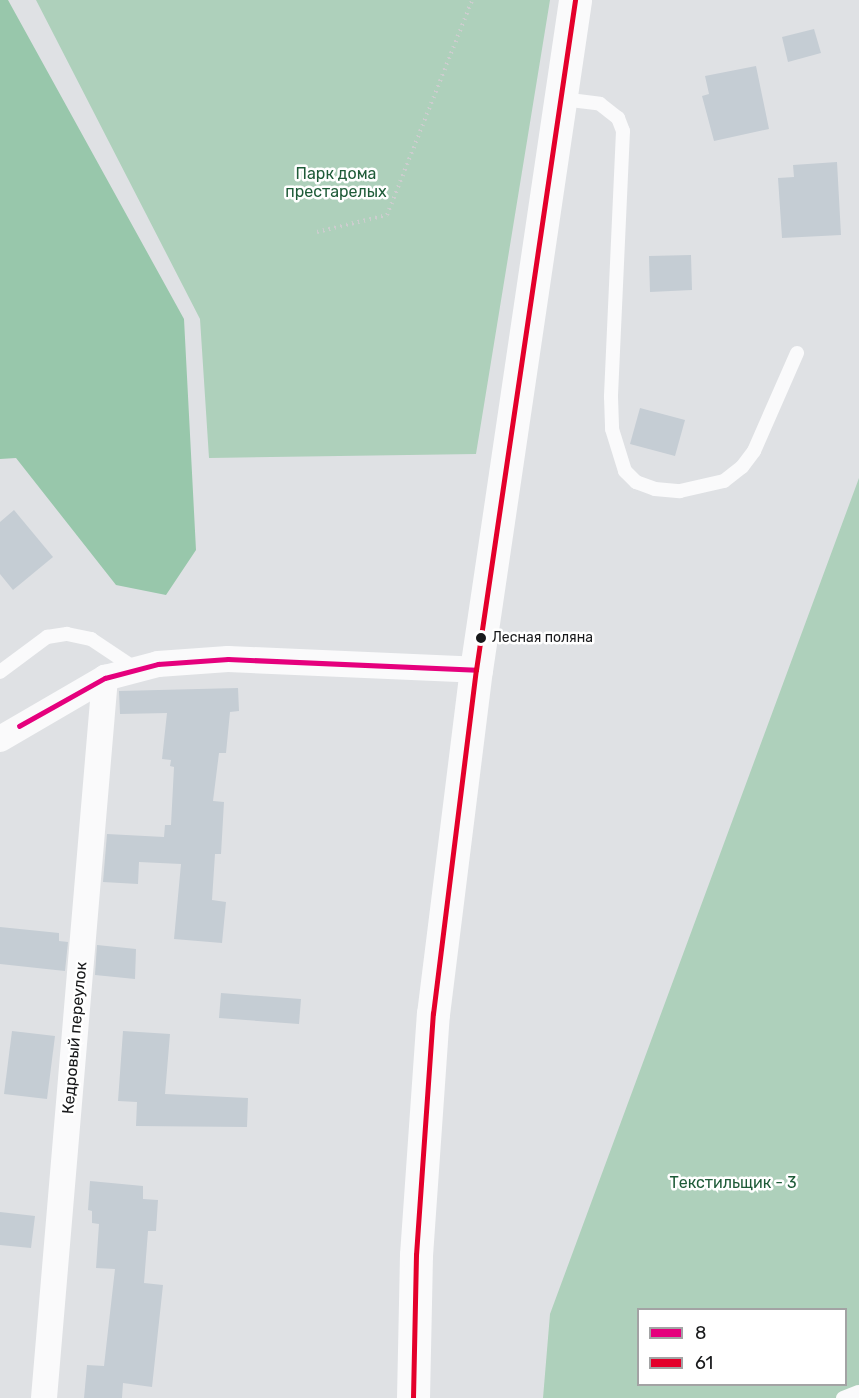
<!DOCTYPE html>
<html>
<head>
<meta charset="utf-8">
<style>
  body { margin:0 }
  #map { position:relative; width:859px; height:1398px; overflow:hidden; background:#dfe1e4; font-family:Rubik,sans-serif }
  div>[style] { position:absolute }
  .green>* { inset:0; background:#aed0bb }
  .forest>* { inset:0; background:#98c7ab }
  .building>* { inset:0; background:#c5cdd4 }
  .path>* { height:4px; margin-top:-2px; transform-origin:0; background:repeating-linear-gradient(90deg,#cccdce 0 1.5px,transparent 0 6px) }
  .lane>* { height:14px; margin:-7px; padding:0 7px; transform-origin:7px; border-radius:7px; background:#fafafb }
  .street>* { height:26px; margin:-13px; padding:0 13px; transform-origin:13px; border-radius:13px; background:#fafafb }
  .secondary>* { height:33px; margin:-16.5px; padding:0 16.5px; transform-origin:16.5px; border-radius:16.5px; background:#fafafb }
  .bus-1>* { height:4.5px; margin:-2.25px; padding:0 2.25px; transform-origin:2.25px; border-radius:2.25px; background:#e5007d }
  .bus-2>* { height:4.5px; margin:-2.25px; padding:0 2.25px; transform-origin:2.25px; border-radius:2.25px; background:#e4002b }
  .dots>* { width:16px; height:16px; translate:-50% -50%; box-sizing:border-box; border:3px solid #fff; border-radius:50% }
  span { translate:-50% -50%; white-space:nowrap; text-align:center; line-height:1.15; -webkit-text-stroke:5px #fff; paint-order:stroke }
  .bus-label { font-size:14px; color:#18191b }
  .left { translate:0 -50%; text-align:left }
  .park-label { font-size:16px; color:#1e5b38 }
  .street-label { font-size:16px; color:#18191b }
  .legend { position:absolute; left:637px; top:1308px; width:210px; height:78px; box-sizing:border-box; background:#fff; border:2px solid #a3a3a4; margin:0; padding:8px 10px; list-style:none; font-size:18px; color:#18191b }
  .legend li { display:flex; align-items:center; gap:12px; height:30px }
  .legend b { width:30px; border:2px solid #a3a3a4 }
</style>
</head>
<body>
<div id="map">
  <div class="green">
    <div style="clip-path:polygon(36px 0,550px 0,476px 454px,209px 458px,200px 319px)"></div>
    <div style="clip-path:polygon(evenodd,859px 478px,859px 1398px,543px 1398px,550px 1314px,859px 478px,638px 1310px,846px 1310px,846px 1384px,638px 1384px,638px 1310px)"></div>
  </div>
  <div class="forest">
    <div style="clip-path:polygon(0 0,8px 0,184px 319px,196px 550px,166px 595px,116px 585px,16px 458px,0 459px)"></div>
  </div>
  <div class="building">
    <div style="clip-path:polygon(814px 29px,821px 53px,788px 62px,782px 37px)"></div>
    <div style="clip-path:polygon(756px 66px,769px 129px,714px 141px,702px 96px,709px 94px,705px 76px)"></div>
    <div style="clip-path:polygon(837px 162px,841px 235px,782px 238px,778px 178px,794px 177px,793px 165px)"></div>
    <div style="clip-path:polygon(691px 255px,692px 290px,650px 292px,649px 256px)"></div>
    <div style="clip-path:polygon(640px 408px,685px 420px,675px 456px,630px 444px)"></div>
    <div style="clip-path:polygon(14px 510px,53px 557px,13px 590px,0 574px,0 522px)"></div>
    <div style="clip-path:polygon(238px 688px,239px 711px,230px 712px,226px 753px,219px 753px,213px 801px,224px 802px,221px 854px,215px 854px,212px 900px,226px 902px,222px 943px,174px 939px,181px 864px,139px 862px,138px 884px,103px 882px,107px 834px,164px 837px,165px 825px,171px 825px,174px 767px,170px 766px,171px 760px,162px 759px,167px 713px,120px 714px,119px 691px)"></div>
    <div style="clip-path:polygon(0 927px,59px 933px,59px 941px,68px 942px,65px 971px,0 964px)"></div>
    <div style="clip-path:polygon(97px 945px,136px 949px,135px 979px,95px 975px)"></div>
    <div style="clip-path:polygon(221px 993px,301px 999px,299px 1024px,219px 1018px)"></div>
    <div style="clip-path:polygon(12px 1031px,55px 1036px,47px 1099px,4px 1094px)"></div>
    <div style="clip-path:polygon(123px 1031px,170px 1034px,165px 1094px,248px 1098px,247px 1127px,136px 1126px,137px 1102px,118px 1101px)"></div>
    <div style="clip-path:polygon(90px 1181px,143px 1186px,143px 1199px,158px 1200px,156px 1231px,148px 1231px,144px 1283px,163px 1285px,152px 1387px,123px 1383px,122px 1398px,84px 1398px,87px 1365px,104px 1366px,115px 1269px,96px 1268px,99px 1224px,92px 1223px,92px 1211px,88px 1210px)"></div>
    <div style="clip-path:polygon(0 1212px,35px 1216px,31px 1248px,0 1245px)"></div>
  </div>
  <div class="path">
    <div style="left:317px;top:232px;width:72px;rotate:-13.7deg"></div>
    <div style="left:387px;top:215px;width:231px;rotate:-68.4deg"></div>
  </div>
  <div class="lane">
    <div style="left:562px;top:99px;width:38px;rotate:7deg"></div>
    <div style="left:600px;top:104px;width:23px;rotate:38deg"></div>
    <div style="left:618px;top:118px;width:14px;rotate:69deg"></div>
    <div style="left:623px;top:131px;width:266px;rotate:92.6deg"></div>
    <div style="left:611px;top:397px;width:32px;rotate:88deg"></div>
    <div style="left:612px;top:429px;width:44px;rotate:72.8deg"></div>
    <div style="left:625px;top:471px;width:16px;rotate:45deg"></div>
    <div style="left:636px;top:482px;width:20px;rotate:20deg"></div>
    <div style="left:655px;top:489px;width:25px;rotate:5deg"></div>
    <div style="left:680px;top:491px;width:45px;rotate:-12.8deg"></div>
    <div style="left:724px;top:481px;width:23px;rotate:-38deg"></div>
    <div style="left:742px;top:467px;width:20px;rotate:-53deg"></div>
    <div style="left:754px;top:451px;width:107px;rotate:-66.3deg"></div>
    <div style="left:0;top:672px;width:59px;rotate:-36.7deg"></div>
    <div style="left:47px;top:637px;width:20px;rotate:-9deg"></div>
    <div style="left:67px;top:634px;width:25px;rotate:12deg"></div>
    <div style="left:91px;top:639px;width:50px;rotate:33.7deg"></div>
    <div style="left:843px;top:1398px;width:17px;rotate:-21deg"></div>
  </div>
  <div class="street">
    <div style="left:0;top:739px;width:121px;rotate:-30.2deg"></div>
    <div style="left:105px;top:678px;width:55px;rotate:-14.8deg"></div>
    <div style="left:158px;top:664px;width:70px;rotate:-4.1deg"></div>
    <div style="left:228px;top:659px;width:248px;rotate:2.5deg"></div>
    <div style="left:44px;top:1398px;width:723px;rotate:-85.16deg"></div>
  </div>
  <div class="secondary">
    <div style="left:413px;top:1398px;width:143px;rotate:-88.8deg"></div>
    <div style="left:416px;top:1255px;width:242px;rotate:-86deg"></div>
    <div style="left:433px;top:1014px;width:347px;rotate:-82.9deg"></div>
    <div style="left:476px;top:670px;width:677px;rotate:-81.59deg"></div>
  </div>
  <div class="bus-1">
    <div style="left:19px;top:726px;width:98px;rotate:-29.2deg"></div>
    <div style="left:105px;top:678px;width:55px;rotate:-14.8deg"></div>
    <div style="left:158px;top:664px;width:70px;rotate:-4.1deg"></div>
    <div style="left:228px;top:659px;width:248px;rotate:2.5deg"></div>
  </div>
  <div class="bus-2">
    <div style="left:413px;top:1398px;width:143px;rotate:-88.8deg"></div>
    <div style="left:416px;top:1255px;width:242px;rotate:-86deg"></div>
    <div style="left:433px;top:1014px;width:347px;rotate:-82.9deg"></div>
    <div style="left:476px;top:670px;width:677px;rotate:-81.59deg"></div>
  </div>
  <div class="dots">
    <div style="left:481px;top:638px;background:#18191b"></div>
  </div>
  <div class="bus-label">
    <span class="left" style="left:492px;top:638px">Лесная поляна</span>
  </div>
  <div class="park-label">
    <span style="left:336px;top:183px">Парк дома<br>престарелых</span>
    <span style="left:733px;top:1183px">Текстильщик - 3</span>
  </div>
  <div class="street-label">
    <span style="left:75px;top:1038px;rotate:-85deg">Кедровый переулок</span>
  </div>
  <ul class="legend">
  <li><b style="height:8px;background:#e5007d"></b>8</li>
  <li><b style="height:8px;background:#e4002b"></b>61</li>
  </ul>
</div>
</body>
</html>
